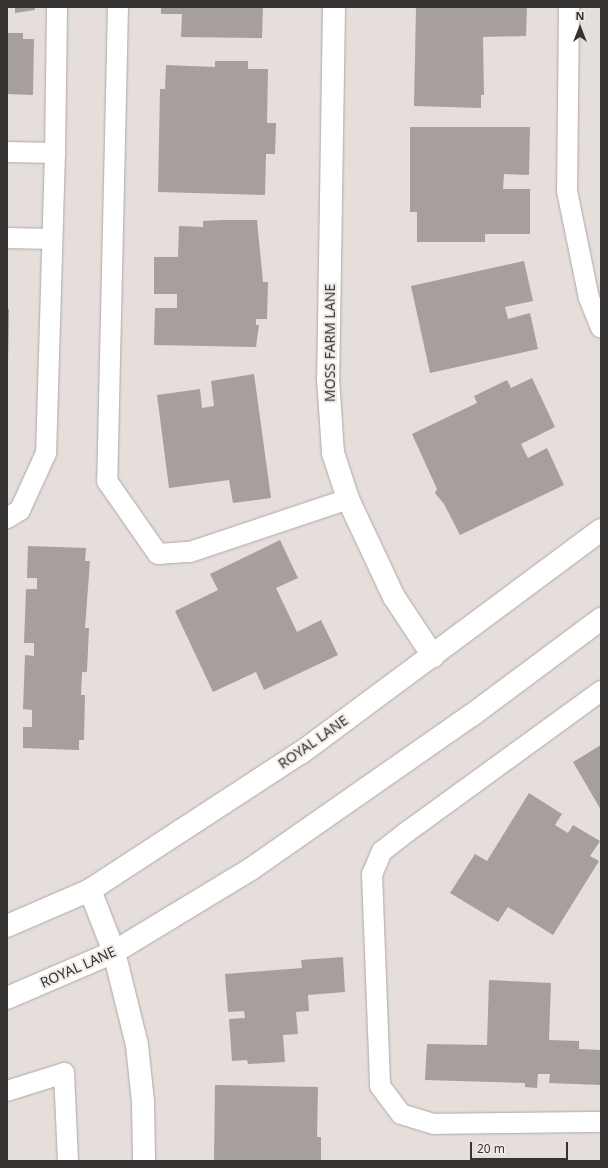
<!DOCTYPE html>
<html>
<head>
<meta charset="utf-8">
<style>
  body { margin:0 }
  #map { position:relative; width:608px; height:1168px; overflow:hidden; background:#e5dedb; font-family:"Noto Sans",sans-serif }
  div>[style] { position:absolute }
  .building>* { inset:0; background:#a69f9c }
  .roads { filter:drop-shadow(0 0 1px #afa8a6) drop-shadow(0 0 1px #afa8a6) }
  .service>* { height:20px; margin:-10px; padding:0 10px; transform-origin:10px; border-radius:10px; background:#fff }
  .minor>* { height:22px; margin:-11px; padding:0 11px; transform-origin:11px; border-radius:11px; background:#fff }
  .tertiary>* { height:22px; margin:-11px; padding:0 11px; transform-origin:11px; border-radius:11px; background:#fff }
  .secondary>* { height:22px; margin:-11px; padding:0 11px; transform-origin:11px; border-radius:11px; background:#fff }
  span { translate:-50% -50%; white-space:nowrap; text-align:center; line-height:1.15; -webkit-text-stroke:4px #f2ece8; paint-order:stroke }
  .street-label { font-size:14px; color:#363332 }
  .frame { position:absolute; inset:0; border:8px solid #363332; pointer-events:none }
  .north { position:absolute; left:560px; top:8px; width:40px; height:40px; -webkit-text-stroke:3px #f2ece8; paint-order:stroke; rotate:0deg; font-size:11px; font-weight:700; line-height:16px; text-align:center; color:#363332 }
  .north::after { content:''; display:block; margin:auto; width:14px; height:18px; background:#363332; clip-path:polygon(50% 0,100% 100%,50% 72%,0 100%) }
  .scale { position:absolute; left:470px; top:1142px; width:98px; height:18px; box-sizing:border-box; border:2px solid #363332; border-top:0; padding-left:5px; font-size:12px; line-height:14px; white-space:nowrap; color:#363332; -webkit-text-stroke:3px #f2ece8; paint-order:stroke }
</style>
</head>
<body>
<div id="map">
  <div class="building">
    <div style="clip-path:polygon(15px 7px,35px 7px,35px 10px,15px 13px)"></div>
    <div style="clip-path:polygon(161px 7px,263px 7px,262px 38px,181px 37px,182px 14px,161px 14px)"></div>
    <div style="clip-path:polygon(416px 7px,527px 7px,526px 36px,483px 37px,484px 95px,481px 95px,481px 108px,414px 106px)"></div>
    <div style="clip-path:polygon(7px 33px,23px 33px,23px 39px,34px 39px,33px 95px,7px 94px)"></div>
    <div style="clip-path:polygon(215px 61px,248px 61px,248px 69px,268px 69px,267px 123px,276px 123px,275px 154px,266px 154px,265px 195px,158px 192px,160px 89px,165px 89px,166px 65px,215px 67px)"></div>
    <div style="clip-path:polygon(410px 127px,530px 127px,529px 175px,504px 174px,503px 189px,530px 189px,530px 234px,485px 234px,485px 242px,417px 242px,417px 212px,410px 212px)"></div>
    <div style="clip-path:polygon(223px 220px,257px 220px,263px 282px,268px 282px,267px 319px,256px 319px,256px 325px,259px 325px,256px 347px,154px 345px,155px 308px,177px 308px,177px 294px,154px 294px,154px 257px,178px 257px,179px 226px,203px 227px,203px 221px)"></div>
    <div style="clip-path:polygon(524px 261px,533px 301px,505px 307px,508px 319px,530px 313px,538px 349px,430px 373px,411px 286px)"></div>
    <div style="clip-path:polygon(7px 309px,9px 309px,8px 366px,7px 366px)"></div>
    <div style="clip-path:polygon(254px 374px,271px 498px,233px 503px,229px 480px,169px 488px,157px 395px,200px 389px,202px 408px,214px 406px,211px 381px)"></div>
    <div style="clip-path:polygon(532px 378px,555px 427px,521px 444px,528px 458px,547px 448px,564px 485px,460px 535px,444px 504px,435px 493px,437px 489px,412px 434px,477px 403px,474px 396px,507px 380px,511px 388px)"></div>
    <div style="clip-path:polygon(280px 540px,298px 578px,276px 588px,297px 632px,321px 620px,338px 655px,264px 690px,256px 672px,213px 692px,175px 611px,218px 590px,210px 574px)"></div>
    <div style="clip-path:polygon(28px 546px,86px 548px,85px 561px,90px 561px,85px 628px,89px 628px,87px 672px,82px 672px,81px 695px,85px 695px,84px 740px,79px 740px,79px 750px,23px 748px,23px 727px,32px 727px,32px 710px,23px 709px,25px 655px,34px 656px,34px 643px,24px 643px,26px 589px,37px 589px,37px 578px,27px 578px)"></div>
    <div style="clip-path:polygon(601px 745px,601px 810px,573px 762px)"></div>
    <div style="clip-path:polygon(529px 793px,562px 814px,555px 825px,568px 833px,573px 825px,600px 841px,590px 856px,599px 861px,553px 935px,508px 907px,498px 922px,450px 893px,475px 854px,487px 861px)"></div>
    <div style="clip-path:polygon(343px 957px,345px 992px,308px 995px,309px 1011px,296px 1012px,298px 1034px,283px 1035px,285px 1062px,248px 1064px,247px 1060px,232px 1061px,229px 1019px,245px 1018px,244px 1011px,228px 1012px,225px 974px,302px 968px,301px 960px)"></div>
    <div style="clip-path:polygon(489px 980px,551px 983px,549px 1040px,579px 1041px,579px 1049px,601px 1050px,601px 1085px,549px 1083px,550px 1074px,538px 1074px,537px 1088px,525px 1087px,525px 1083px,425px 1080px,427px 1044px,487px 1045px)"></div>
    <div style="clip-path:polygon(215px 1085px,318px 1087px,317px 1137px,321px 1137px,321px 1161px,214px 1161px)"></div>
  </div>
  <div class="roads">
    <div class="service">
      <div style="left:118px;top:7px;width:474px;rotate:91.3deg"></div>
      <div style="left:107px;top:481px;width:89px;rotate:55.1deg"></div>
      <div style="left:158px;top:554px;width:32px;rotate:-4deg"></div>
      <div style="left:190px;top:552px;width:167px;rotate:-18.5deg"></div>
      <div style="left:569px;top:7px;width:184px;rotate:90.6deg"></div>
      <div style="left:567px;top:191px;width:109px;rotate:78.4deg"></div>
      <div style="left:589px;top:298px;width:32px;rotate:68deg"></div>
      <div style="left:7px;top:152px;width:48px;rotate:1.2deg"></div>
      <div style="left:55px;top:153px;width:300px;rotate:91.7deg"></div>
      <div style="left:46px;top:453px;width:63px;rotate:114.5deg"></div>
      <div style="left:20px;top:510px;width:15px;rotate:148deg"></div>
      <div style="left:55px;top:153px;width:146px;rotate:-89.2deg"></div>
      <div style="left:7px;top:238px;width:45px;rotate:1.3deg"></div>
      <div style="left:601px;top:691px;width:238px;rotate:144deg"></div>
      <div style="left:408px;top:831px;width:33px;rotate:142deg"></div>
      <div style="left:382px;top:851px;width:25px;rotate:113deg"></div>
      <div style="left:372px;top:874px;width:212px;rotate:87.8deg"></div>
      <div style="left:380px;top:1086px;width:35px;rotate:53deg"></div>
      <div style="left:401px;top:1114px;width:34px;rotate:17deg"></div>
      <div style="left:434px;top:1124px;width:167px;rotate:-0.7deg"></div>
      <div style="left:7px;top:1091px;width:60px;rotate:-17.5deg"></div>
      <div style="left:64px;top:1073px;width:88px;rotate:87.4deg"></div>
    </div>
    <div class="minor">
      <div style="left:334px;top:7px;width:371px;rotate:90.9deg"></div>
      <div style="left:328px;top:378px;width:75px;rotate:86.2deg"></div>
      <div style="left:333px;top:453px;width:48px;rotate:71.9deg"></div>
      <div style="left:348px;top:499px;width:108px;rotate:64.9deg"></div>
      <div style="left:394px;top:597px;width:71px;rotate:56.5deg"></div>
    </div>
    <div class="tertiary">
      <div style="left:90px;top:890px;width:66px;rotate:68.8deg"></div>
      <div style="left:114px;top:952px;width:96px;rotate:76.1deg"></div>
      <div style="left:137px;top:1045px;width:57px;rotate:84deg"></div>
      <div style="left:143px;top:1102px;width:59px;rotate:89deg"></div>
    </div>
    <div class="secondary">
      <div style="left:7px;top:926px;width:90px;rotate:-23.4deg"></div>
      <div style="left:90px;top:890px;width:253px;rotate:-33.1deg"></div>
      <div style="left:302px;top:752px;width:372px;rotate:-36.6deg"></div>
      <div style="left:7px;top:998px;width:116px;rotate:-23.3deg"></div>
      <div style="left:114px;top:952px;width:160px;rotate:-31.2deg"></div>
      <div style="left:251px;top:869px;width:269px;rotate:-34.9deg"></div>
      <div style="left:472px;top:715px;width:161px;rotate:-36.7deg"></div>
    </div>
  </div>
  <div class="street-label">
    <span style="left:330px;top:343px;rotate:-90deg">MOSS FARM LANE</span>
    <span style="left:313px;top:742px;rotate:-35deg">ROYAL LANE</span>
    <span style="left:78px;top:967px;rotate:-24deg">ROYAL LANE</span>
  </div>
  <div class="frame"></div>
  <div class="north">N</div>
  <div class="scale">20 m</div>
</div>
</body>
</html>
